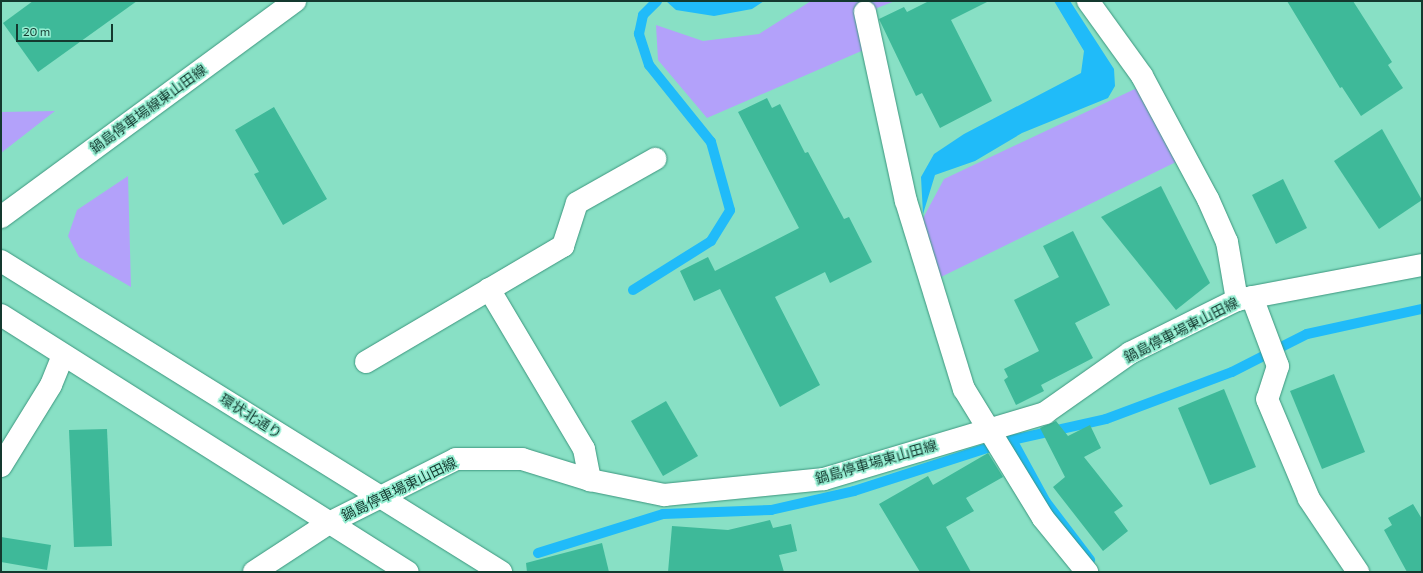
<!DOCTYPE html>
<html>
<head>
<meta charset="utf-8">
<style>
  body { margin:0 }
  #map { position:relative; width:1423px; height:573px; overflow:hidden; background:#88e0c5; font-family:Commissioner,"Noto Sans JP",sans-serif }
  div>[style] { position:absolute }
  .green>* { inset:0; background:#b3a1fa }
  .water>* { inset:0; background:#20bbf9 }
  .stream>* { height:10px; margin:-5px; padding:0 5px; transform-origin:5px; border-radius:5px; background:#20bbf9 }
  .building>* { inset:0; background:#3eb999 }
  .roads { filter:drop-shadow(0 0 1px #3c967e) drop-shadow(0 0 1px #3c967e) }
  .minor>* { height:22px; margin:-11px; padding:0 11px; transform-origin:11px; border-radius:11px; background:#fff }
  .secondary>* { height:22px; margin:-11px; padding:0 11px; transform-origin:11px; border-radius:11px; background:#fff }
  .trunk>* { height:22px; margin:-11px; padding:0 11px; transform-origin:11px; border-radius:11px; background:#fff }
  span { translate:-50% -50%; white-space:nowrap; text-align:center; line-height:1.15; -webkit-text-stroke:3.5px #95eed2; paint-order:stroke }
  .street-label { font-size:14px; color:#14392f }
  .frame { position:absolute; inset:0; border:2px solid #14392f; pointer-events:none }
  .scale { position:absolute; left:16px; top:24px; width:97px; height:18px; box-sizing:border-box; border:2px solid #14392f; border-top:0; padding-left:5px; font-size:12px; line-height:14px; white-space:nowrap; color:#14392f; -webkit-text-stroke:3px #95eed2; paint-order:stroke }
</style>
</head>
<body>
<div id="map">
  <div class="green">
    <div style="clip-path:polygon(811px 1px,895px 1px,877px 8px,866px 49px,707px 118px,658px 60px,656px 25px,703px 41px,759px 34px)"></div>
    <div style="clip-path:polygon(1137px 88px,1178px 161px,941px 277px,921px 222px,944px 179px)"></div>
    <div style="clip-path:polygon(55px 111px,1px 153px,1px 112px)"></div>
    <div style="clip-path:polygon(128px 176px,131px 287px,79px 257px,68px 236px,77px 210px)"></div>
  </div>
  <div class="water">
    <div style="clip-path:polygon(666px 1px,764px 1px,752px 9px,714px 16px,676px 10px)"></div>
    <div style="clip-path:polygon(1054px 1px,1070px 1px,1114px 69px,1115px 86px,1108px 98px,1022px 133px,975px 161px,935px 175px,923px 214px,921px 177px,934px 154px,964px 134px,1081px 73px,1084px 51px)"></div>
  </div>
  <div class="stream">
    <div style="left:633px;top:290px;width:92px;rotate:-32.1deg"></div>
    <div style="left:711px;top:241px;width:36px;rotate:-58deg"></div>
    <div style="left:730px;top:210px;width:71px;rotate:-105.6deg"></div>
    <div style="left:711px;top:142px;width:99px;rotate:-128.8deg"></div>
    <div style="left:649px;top:65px;width:33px;rotate:-108deg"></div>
    <div style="left:639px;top:34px;width:19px;rotate:-78deg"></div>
    <div style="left:643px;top:15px;width:20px;rotate:-45deg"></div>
    <div style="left:1012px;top:440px;width:71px;rotate:61.3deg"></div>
    <div style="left:1046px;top:502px;width:73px;rotate:52.8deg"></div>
    <div style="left:538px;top:553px;width:131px;rotate:-17.3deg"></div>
    <div style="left:663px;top:514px;width:108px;rotate:-2.1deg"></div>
    <div style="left:771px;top:510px;width:85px;rotate:-12.9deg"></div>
    <div style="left:854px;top:491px;width:166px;rotate:-17.9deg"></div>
    <div style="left:1012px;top:440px;width:96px;rotate:-12.6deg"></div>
    <div style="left:1106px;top:419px;width:134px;rotate:-20.5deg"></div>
    <div style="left:1232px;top:372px;width:84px;rotate:-26.9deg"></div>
    <div style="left:1307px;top:334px;width:118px;rotate:-12.3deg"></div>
  </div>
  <div class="building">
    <div style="clip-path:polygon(33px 1px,137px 1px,38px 72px,3px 23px)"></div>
    <div style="clip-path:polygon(929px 1px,989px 1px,951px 20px,992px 101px,940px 128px,922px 93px,916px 96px,879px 19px,904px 7px,907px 12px)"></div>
    <div style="clip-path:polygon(1287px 1px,1353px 1px,1392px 62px,1388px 65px,1403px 88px,1361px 116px,1342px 87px,1340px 88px)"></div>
    <div style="clip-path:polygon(767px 98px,772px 108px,780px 104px,805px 153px,808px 152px,844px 219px,849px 217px,872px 262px,830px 283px,825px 272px,775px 297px,820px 385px,780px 407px,720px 289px,694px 301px,680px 271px,708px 257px,715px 271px,799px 228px,738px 112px)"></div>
    <div style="clip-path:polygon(274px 107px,327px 199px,283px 225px,254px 174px,259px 172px,235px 130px)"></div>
    <div style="clip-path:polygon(1382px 129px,1422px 200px,1379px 229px,1334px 161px)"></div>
    <div style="clip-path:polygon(1283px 179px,1307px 228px,1276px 244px,1252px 195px)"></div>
    <div style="clip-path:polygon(1161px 186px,1210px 283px,1176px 310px,1101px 217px)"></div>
    <div style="clip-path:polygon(1073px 231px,1110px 305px,1075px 323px,1093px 358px,1041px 385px,1044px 391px,1016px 405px,1004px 380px,1008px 377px,1004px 369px,1039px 351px,1014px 300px,1059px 277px,1043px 246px)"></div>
    <div style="clip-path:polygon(1334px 374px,1365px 452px,1322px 469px,1290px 391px)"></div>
    <div style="clip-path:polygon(1224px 389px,1256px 467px,1210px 485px,1178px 408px)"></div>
    <div style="clip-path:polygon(666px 401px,698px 456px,663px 476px,631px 421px)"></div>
    <div style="clip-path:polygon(1056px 421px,1068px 436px,1090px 425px,1101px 448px,1084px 457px,1123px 506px,1114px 512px,1128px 531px,1103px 551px,1053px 487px,1065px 477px,1040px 428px)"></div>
    <div style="clip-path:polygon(107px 429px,112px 546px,74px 547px,69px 430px)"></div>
    <div style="clip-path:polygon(988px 453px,1003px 477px,966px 498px,974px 511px,946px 527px,971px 572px,920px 572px,879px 504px,928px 476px,933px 485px)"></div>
    <div style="clip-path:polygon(1413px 504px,1422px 519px,1422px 572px,1407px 572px,1384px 530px,1392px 525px,1388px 518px)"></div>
    <div style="clip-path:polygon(770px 520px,773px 528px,791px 524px,797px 551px,779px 555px,784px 572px,668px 572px,672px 526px,728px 530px)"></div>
    <div style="clip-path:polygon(1px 537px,51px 545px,47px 570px,1px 562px)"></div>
    <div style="clip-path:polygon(602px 543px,609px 572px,527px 572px,526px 563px)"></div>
  </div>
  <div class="roads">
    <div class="minor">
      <div style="left:1088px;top:1px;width:92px;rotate:54.2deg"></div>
      <div style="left:1142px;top:76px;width:140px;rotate:61.8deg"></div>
      <div style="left:1208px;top:199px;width:47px;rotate:66.2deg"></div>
      <div style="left:1227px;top:242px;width:59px;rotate:80.2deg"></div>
      <div style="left:865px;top:12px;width:193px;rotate:77.8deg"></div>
      <div style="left:906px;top:201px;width:197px;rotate:72.9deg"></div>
      <div style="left:964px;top:389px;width:151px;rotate:58.5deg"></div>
      <div style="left:1043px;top:518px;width:70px;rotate:50.8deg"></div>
      <div style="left:489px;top:289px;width:186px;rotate:59.3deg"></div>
      <div style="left:584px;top:449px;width:32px;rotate:79deg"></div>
      <div style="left:1252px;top:297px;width:74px;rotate:69.4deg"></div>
      <div style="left:1278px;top:366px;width:35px;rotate:108deg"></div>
      <div style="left:1267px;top:399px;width:108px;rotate:67.2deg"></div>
      <div style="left:1309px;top:499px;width:88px;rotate:56.1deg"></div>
      <div style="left:366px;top:362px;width:229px;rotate:-30.5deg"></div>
      <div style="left:563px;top:246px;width:45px;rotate:-72deg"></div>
      <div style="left:577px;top:203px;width:90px;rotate:-29.4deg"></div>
      <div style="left:1px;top:466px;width:95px;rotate:-58.3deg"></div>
      <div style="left:51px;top:385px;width:32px;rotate:-68deg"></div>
    </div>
    <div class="secondary">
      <div style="left:1px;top:217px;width:365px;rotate:-36.3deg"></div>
      <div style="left:254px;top:572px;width:90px;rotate:-33.2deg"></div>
      <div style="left:329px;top:523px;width:142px;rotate:-26.7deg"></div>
      <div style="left:456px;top:459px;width:66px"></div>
      <div style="left:522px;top:459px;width:71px;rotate:17.2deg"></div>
      <div style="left:590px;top:480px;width:76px;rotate:11.5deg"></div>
      <div style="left:664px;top:495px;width:161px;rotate:-5.7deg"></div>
      <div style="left:824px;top:479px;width:231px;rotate:-16.6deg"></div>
      <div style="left:1045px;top:413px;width:104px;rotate:-35.2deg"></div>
      <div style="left:1130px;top:353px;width:119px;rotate:-26.4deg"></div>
      <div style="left:1237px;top:300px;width:188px;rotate:-10.7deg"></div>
    </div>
    <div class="trunk">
      <div style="left:1px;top:261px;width:589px;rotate:31.88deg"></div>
      <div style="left:1px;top:315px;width:481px;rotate:32.3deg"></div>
    </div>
  </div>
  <div class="street-label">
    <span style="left:148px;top:109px;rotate:-36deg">鍋島停車場線東山田線</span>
    <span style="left:1181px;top:330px;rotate:-27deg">鍋島停車場東山田線</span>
    <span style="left:251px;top:416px;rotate:32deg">環状北通り</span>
    <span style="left:876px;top:462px;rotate:-16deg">鍋島停車場東山田線</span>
    <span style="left:399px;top:489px;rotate:-26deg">鍋島停車場東山田線</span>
  </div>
  <div class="frame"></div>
  <div class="scale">20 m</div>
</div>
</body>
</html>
